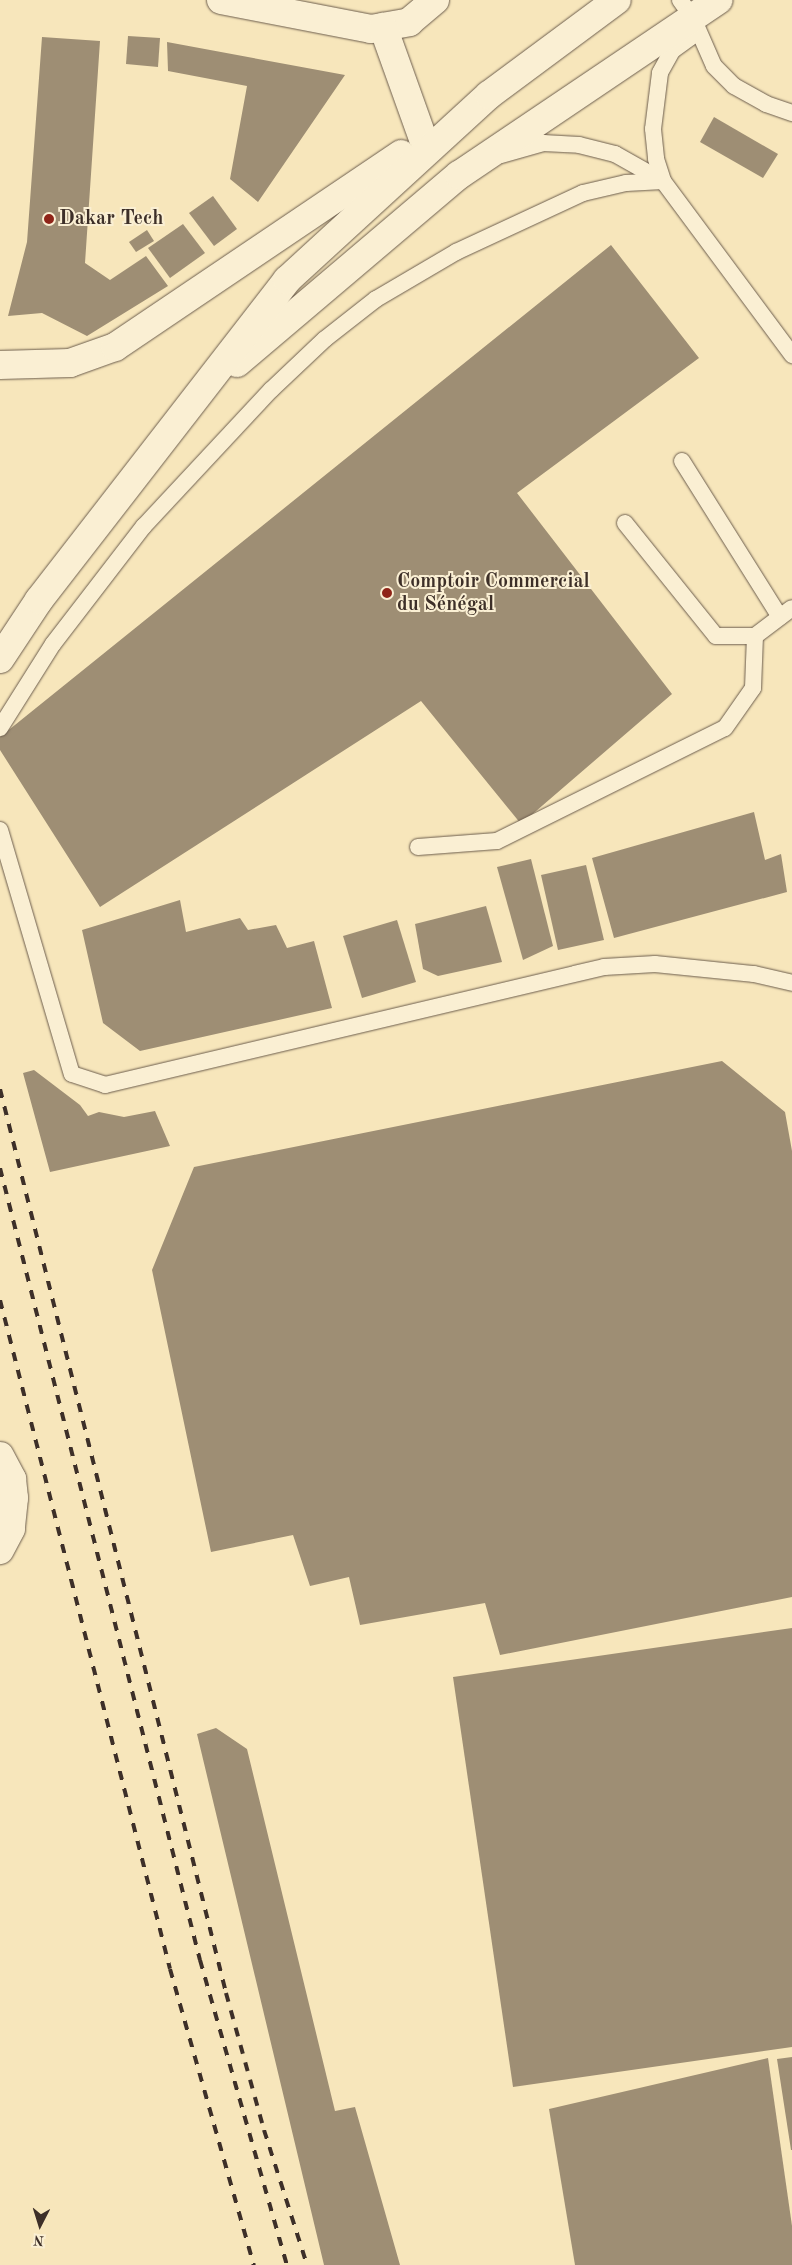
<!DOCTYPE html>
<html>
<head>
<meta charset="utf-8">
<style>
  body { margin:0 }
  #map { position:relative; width:792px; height:2265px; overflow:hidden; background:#f7e6bb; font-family:"Old Standard TT",serif }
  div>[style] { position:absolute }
  .building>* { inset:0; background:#9e8e74 }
  .roads { filter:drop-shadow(0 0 1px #6c5d4d) drop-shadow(0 0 1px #6c5d4d) }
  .service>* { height:16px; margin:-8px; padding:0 8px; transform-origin:8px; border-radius:8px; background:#faefd3 }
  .minor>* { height:28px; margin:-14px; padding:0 14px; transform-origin:14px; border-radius:14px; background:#faefd3 }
  .tertiary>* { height:28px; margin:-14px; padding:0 14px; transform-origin:14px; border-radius:14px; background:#faefd3 }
  .rail>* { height:4px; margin-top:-2px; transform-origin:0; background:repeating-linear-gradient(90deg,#3d2f28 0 9px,transparent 0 18px) }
  .dots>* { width:14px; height:14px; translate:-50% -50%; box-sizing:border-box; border:2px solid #faefd3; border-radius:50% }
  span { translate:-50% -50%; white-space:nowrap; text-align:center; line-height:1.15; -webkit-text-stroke:4px #faefd3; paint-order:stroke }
  .poi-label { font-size:20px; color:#3d2f28; font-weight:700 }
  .left { translate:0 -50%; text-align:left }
  .north { position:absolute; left:15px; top:2200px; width:50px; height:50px; -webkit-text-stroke:4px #faefd3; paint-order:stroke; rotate:185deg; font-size:14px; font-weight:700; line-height:20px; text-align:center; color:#3d2f28 }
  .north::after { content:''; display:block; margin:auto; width:18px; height:22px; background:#3d2f28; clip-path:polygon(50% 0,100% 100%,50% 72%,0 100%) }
</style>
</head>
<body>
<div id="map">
  <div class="building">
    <div style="clip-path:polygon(128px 36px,160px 38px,158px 67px,126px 64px)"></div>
    <div style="clip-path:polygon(42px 37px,100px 41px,85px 263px,110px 280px,146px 256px,168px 286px,87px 336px,42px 313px,8px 316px,27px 242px)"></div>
    <div style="clip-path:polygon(167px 42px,345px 75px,258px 202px,230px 179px,247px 86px,168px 71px)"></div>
    <div style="clip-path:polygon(714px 117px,778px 154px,763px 178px,700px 142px)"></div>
    <div style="clip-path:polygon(213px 196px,237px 229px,214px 246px,189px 213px)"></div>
    <div style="clip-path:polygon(183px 224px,205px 253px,170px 278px,148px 248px)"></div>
    <div style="clip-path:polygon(147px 230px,154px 241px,136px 252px,129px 242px)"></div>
    <div style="clip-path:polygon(611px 245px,699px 358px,517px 493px,672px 694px,521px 824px,421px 701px,100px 907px,0 750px,0 737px)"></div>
    <div style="clip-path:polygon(754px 812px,765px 860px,781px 854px,787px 892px,614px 938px,592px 858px)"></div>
    <div style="clip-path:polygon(531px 859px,553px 946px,523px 960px,497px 867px)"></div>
    <div style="clip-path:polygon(586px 865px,604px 940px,558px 950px,541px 875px)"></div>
    <div style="clip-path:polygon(180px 900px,186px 932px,240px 918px,248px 930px,276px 925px,287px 948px,314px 941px,332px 1008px,140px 1051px,103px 1023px,82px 930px)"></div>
    <div style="clip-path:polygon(486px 906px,502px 962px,438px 976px,423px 969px,415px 924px)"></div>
    <div style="clip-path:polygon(397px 920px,416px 982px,362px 998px,343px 936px)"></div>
    <div style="clip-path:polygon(722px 1061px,785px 1112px,792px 1151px,792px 1597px,500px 1655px,485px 1603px,360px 1625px,349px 1577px,310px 1586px,293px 1535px,211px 1552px,152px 1270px,194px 1167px)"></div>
    <div style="clip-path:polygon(34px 1070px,80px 1105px,88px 1116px,99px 1112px,124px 1117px,155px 1111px,170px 1146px,50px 1172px,23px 1073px)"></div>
    <div style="clip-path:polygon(792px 1628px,792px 2047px,513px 2087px,453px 1677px)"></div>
    <div style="clip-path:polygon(216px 1728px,247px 1749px,335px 2111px,355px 2107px,400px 2265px,324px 2265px,197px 1734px)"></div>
    <div style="clip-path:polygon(792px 2057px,792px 2150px,791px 2150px,777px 2059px)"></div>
    <div style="clip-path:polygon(768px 2058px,792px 2226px,792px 2265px,575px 2265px,549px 2109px)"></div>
  </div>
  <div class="roads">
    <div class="service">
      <div style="left:680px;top:0;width:22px;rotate:54deg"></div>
      <div style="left:693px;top:18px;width:52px;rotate:66.4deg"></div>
      <div style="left:714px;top:66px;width:28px;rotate:45deg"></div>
      <div style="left:734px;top:86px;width:37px;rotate:29deg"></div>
      <div style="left:766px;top:104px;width:28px;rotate:19deg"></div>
      <div style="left:698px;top:32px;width:32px;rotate:144deg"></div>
      <div style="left:672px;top:51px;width:25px;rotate:119deg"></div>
      <div style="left:660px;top:73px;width:56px;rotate:97.1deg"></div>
      <div style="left:653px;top:129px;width:30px;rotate:84deg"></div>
      <div style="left:656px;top:159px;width:23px;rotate:72deg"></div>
      <div style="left:663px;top:181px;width:217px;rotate:53.4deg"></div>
      <div style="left:501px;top:155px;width:44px;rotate:-15.9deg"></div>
      <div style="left:543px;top:143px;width:36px;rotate:3deg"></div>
      <div style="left:579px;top:145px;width:37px;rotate:14deg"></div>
      <div style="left:615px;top:154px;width:55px;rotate:29.4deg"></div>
      <div style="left:682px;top:461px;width:184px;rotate:57.9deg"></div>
      <div style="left:625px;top:523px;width:145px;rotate:51.2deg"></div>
      <div style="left:716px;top:636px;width:39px"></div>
      <div style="left:755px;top:636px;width:46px;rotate:-37.1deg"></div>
      <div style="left:0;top:728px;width:99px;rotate:-57.8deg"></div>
      <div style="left:53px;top:644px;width:149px;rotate:-52.4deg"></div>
      <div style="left:144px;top:526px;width:186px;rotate:-47deg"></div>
      <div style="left:271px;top:390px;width:74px;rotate:-43.4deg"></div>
      <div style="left:325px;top:339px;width:65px;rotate:-38.1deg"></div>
      <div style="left:376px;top:299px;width:93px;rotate:-30.4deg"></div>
      <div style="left:456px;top:252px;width:140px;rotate:-24.9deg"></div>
      <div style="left:583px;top:193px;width:44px;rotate:-13.1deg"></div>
      <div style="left:626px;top:183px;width:37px;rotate:-3deg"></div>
      <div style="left:0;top:830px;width:254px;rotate:73.6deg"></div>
      <div style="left:72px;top:1074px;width:35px;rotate:18deg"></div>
      <div style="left:105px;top:1085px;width:513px;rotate:-13.3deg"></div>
      <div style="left:604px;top:967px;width:51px;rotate:-3.4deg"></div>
      <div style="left:655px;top:964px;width:100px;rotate:5.8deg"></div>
      <div style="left:754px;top:974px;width:39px;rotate:13deg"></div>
      <div style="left:418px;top:847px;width:79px;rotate:-4.3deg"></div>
      <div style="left:497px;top:841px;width:254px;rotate:-26.4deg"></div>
      <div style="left:725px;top:728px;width:49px;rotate:-55deg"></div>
      <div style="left:753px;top:688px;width:52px;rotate:-87.8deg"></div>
    </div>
    <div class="minor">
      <div style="left:221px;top:0;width:153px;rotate:10.9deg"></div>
      <div style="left:371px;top:29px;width:39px;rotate:-10deg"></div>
      <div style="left:409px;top:22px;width:34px;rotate:-40deg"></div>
      <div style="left:383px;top:27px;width:119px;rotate:70.3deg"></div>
    </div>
    <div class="tertiary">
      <div style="left:237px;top:363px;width:291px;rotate:-40.3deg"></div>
      <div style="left:459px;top:175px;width:313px;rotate:-34deg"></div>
      <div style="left:0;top:365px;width:70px;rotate:-1.6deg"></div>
      <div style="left:70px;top:363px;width:48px;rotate:-19.6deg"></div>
      <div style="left:115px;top:347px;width:345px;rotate:-34deg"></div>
      <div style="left:0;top:659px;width:71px;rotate:-56.5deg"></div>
      <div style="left:39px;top:600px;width:405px;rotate:-52.2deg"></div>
      <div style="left:287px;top:280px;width:274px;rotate:-42.5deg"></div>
      <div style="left:489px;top:95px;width:159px;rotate:-36.6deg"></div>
      <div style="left:0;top:1456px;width:26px;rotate:62deg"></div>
      <div style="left:12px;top:1479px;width:19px;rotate:84deg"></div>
      <div style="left:14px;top:1498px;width:31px;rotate:96deg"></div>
      <div style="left:11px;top:1529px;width:24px;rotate:118deg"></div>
    </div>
  </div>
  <div class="rail">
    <div style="left:0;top:1089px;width:932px;rotate:75.96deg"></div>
    <div style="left:226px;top:1993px;width:142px;rotate:74.5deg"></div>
    <div style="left:264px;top:2130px;width:142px;rotate:72.3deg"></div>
    <div style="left:0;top:1168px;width:817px;rotate:75.83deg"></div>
    <div style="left:200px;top:1960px;width:317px;rotate:74.1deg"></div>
    <div style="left:0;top:1300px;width:690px;rotate:75.74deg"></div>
    <div style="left:170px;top:1969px;width:308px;rotate:74.2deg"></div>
  </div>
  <div class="dots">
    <div style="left:49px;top:219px;background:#8f2418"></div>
    <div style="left:387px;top:593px;background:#8f2418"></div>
  </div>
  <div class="poi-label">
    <span class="left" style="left:59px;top:219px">Dakar Tech</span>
    <span class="left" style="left:397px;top:594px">Comptoir Commercial<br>du Sénégal</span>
  </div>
  <div class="north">N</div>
</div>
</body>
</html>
